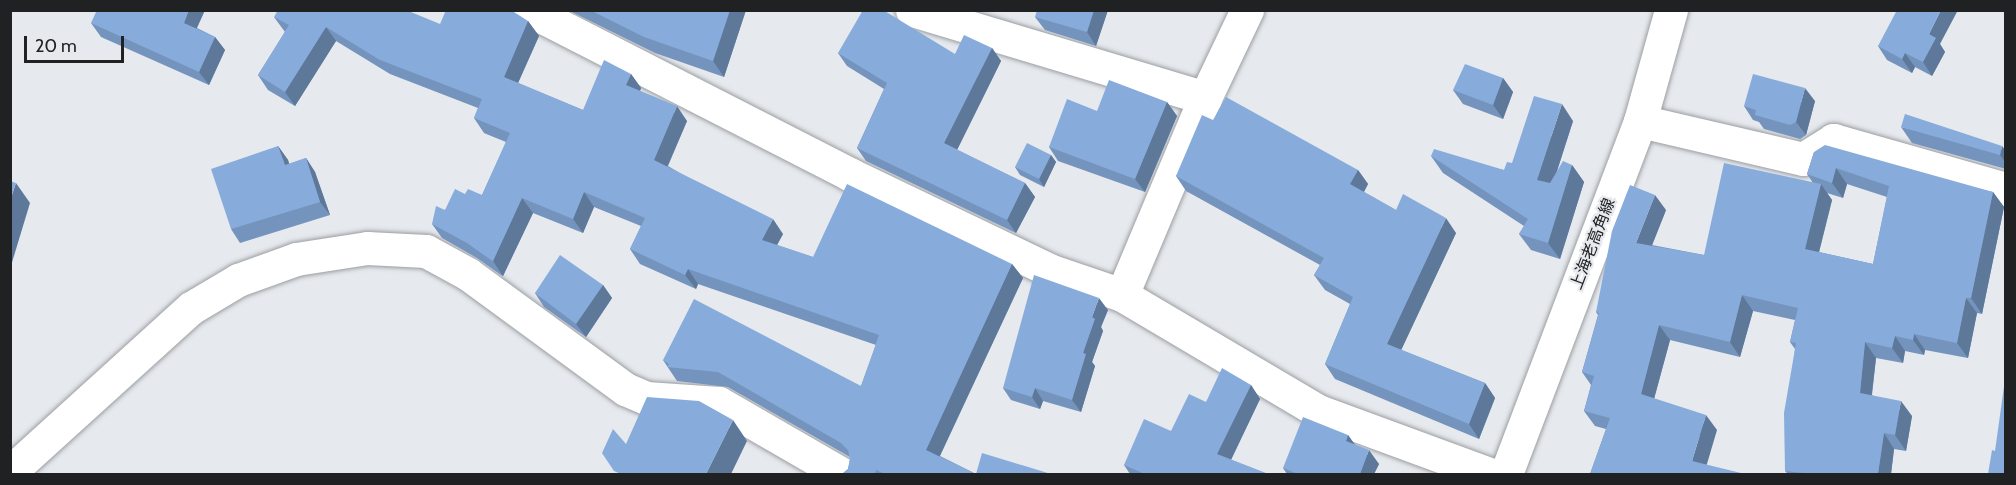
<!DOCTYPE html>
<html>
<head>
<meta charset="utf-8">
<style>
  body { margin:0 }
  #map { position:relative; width:2016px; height:485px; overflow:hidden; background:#e6e9ed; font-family:Cabin,"Noto Sans JP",sans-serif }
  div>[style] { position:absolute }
  .roads { filter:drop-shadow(0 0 2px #9b9ea2) drop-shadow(0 0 2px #9b9ea2) }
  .minor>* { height:33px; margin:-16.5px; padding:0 16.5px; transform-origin:16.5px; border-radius:16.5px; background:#fff }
  .major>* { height:33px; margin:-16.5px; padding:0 16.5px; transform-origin:16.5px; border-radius:16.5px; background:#fff }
  .wall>* { inset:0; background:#7494bd }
  .shaded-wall>* { inset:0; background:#5e789a }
  .building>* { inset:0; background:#87acdc }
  span { translate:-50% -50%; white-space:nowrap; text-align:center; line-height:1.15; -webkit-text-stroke:4.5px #e6e9ed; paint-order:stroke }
  .street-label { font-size:16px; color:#202122 }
  .frame { position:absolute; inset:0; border:12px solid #202122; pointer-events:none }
  .scale { position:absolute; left:24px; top:36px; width:100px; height:27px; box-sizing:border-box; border:3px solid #202122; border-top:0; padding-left:8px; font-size:18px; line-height:21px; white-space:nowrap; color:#202122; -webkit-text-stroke:4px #e6e9ed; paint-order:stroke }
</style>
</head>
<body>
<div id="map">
  <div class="roads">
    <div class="minor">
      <div style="left:529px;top:10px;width:360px;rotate:27.1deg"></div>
      <div style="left:849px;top:174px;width:222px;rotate:25.6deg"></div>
      <div style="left:1049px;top:270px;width:77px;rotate:18.9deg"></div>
      <div style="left:1122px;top:295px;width:228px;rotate:30.6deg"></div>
      <div style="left:1318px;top:411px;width:182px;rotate:20.2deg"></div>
      <div style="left:912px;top:10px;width:306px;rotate:16.7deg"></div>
      <div style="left:1640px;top:121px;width:167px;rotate:13.1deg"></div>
      <div style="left:1803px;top:159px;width:36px;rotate:-32deg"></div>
      <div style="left:1833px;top:140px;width:180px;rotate:15.8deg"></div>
      <div style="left:1122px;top:295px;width:214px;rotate:-67.2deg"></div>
      <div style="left:1205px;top:98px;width:98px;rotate:-64.5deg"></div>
      <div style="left:10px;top:472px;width:244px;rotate:-42.2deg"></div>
      <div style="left:191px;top:308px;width:55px;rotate:-30.8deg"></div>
      <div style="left:238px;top:280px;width:62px;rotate:-19.9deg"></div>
      <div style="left:296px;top:259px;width:72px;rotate:-8.8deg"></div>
      <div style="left:367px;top:248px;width:59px;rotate:2.9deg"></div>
      <div style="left:426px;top:251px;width:48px;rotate:28.7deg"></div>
      <div style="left:468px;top:274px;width:195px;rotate:36.2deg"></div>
      <div style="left:625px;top:389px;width:23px;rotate:23deg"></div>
      <div style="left:646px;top:398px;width:73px;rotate:3.9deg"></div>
      <div style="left:719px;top:403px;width:142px;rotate:30deg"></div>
    </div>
    <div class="major">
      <div style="left:1506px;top:474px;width:378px;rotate:-69.2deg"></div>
      <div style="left:1640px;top:121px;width:115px;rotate:-74.4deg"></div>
    </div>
  </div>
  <div class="wall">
    <div style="clip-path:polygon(205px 10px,197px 28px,215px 37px,225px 50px,209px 85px,101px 37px,91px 23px)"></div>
    <div style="clip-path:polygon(568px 10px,746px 10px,724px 77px,655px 53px)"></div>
    <div style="clip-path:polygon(1108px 10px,1096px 46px,1045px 30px,1035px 17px)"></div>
    <div style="clip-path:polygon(274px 17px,440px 24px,528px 21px,539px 36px,518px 83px,583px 110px,631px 74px,641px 88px,640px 91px,687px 121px,668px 166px,783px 234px,777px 245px,813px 257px,1012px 264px,1023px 278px,940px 456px,976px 474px,1051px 474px,842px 474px,848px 469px,850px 459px,850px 457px,728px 387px,677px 381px,663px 360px,861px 386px,876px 345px,698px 284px,696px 289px,640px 264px,630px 249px,641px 226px,594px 207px,583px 233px,533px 213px,503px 276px,501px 275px,477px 258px,442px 238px,432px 224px,445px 210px,465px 194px,482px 195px,506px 142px,484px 133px,474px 118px,478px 108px,390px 74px,336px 41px,295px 106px,268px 90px,258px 75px,285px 32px)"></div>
    <div style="clip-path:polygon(1940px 44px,1945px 52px,1932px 76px,1915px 67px,1912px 73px,1887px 60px,1878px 46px)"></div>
    <div style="clip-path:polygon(992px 48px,1001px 61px,957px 150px,1025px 183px,1035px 197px,1016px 233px,866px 161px,857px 148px,884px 89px,847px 66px,838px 53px,955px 54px)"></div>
    <div style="clip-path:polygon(1503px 78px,1513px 92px,1503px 119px,1463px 104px,1453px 90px)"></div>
    <div style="clip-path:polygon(1815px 101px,1806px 135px,1800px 139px,1764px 129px,1759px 122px,1753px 120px,1744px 106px)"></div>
    <div style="clip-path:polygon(1167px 102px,1177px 116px,1145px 192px,1058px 161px,1049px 147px,1097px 111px)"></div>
    <div style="clip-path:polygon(1213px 120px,1358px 170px,1368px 184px,1364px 192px,1396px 210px,1456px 233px,1401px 350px,1485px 383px,1495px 398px,1479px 439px,1335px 379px,1325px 364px,1350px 304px,1325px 290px,1314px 275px,1320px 265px,1186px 191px,1176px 176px)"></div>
    <div style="clip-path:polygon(1573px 121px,1557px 171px,1572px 165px,1584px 182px,1560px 259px,1531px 250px,1519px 234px,1524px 226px,1443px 173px,1431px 156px,1504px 170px)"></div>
    <div style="clip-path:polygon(1901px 127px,2006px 151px,2006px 169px,1912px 143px)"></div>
    <div style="clip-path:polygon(278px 146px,288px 160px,289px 164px,306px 158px,315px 172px,330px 215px,240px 243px,231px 229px)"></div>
    <div style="clip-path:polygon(evenodd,1814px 152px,1993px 192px,2004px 207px,1982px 314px,1977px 313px,1968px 358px,1925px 350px,1924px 355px,1905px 351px,1903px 363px,1876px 358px,1872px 395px,1912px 416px,1906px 451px,1894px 449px,1891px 474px,1788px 474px,1785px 471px,1795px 349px,1790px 342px,1795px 320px,1753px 311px,1740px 357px,1670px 340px,1654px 399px,1717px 430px,1590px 474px,1606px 429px,1595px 426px,1584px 411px,1591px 385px,1582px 372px,1598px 315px,1596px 312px,1666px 210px,1652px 245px,1704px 255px,1813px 183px,1807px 174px,1814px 152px,1847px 184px,1887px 197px,1873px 264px,1819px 252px,1832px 200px,1827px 193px,1843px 198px,1847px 184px)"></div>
    <div style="clip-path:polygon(1051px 155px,1056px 162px,1044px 187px,1020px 175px,1015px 167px)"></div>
    <div style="clip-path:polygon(603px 285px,612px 298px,586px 337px,544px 307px,535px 293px)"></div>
    <div style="clip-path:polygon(1108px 310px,1101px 327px,1103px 331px,1092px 362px,1095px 366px,1081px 412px,1043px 401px,1040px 409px,1011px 400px,1003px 388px)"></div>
    <div style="clip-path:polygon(1251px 385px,1260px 399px,1231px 460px,1267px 474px,1130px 474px,1124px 465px,1171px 431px,1206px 402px)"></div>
    <div style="clip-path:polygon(1348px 435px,1355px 445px,1379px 464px,1374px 474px,1287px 474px,1283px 468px)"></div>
  </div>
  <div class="shaded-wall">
    <div style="clip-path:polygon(189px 10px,205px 10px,193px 36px,184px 23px)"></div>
    <div style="clip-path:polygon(730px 10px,746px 10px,724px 77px,713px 61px)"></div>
    <div style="clip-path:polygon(1094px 10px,1108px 10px,1096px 46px,1087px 32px)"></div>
    <div style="clip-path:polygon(1941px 10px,1958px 10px,1940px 44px,1945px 52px,1932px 76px,1923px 62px,1929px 34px)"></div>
    <div style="clip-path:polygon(528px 21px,539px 36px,514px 92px,504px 77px)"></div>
    <div style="clip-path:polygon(326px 27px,336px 41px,295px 106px,285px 92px)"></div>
    <div style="clip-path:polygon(215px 37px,225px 50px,209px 85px,199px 72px)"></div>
    <div style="clip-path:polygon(992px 48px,1001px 61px,954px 156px,944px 143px)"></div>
    <div style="clip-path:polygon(1905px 53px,1915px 67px,1912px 73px,1902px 59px)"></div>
    <div style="clip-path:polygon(631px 74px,641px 88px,637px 99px,626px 85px)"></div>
    <div style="clip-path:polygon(1503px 78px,1513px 92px,1503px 119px,1493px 105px)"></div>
    <div style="clip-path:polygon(1805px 88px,1815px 101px,1806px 135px,1796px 122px)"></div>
    <div style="clip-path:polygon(1167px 102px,1177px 116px,1145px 192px,1135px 179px)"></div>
    <div style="clip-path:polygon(1562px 104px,1573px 121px,1549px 196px,1537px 180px)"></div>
    <div style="clip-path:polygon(677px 106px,687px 121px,664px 174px,654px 160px)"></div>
    <div style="clip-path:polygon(278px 146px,288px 160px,294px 179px,285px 165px)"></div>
    <div style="clip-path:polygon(2002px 146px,2006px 151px,2006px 163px,2000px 155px)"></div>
    <div style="clip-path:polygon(1051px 155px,1056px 162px,1044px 187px,1039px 179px)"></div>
    <div style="clip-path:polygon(306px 158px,315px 172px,330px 215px,320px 202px)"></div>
    <div style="clip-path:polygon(1572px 165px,1584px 182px,1560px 259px,1548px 243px)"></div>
    <div style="clip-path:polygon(1836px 168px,1847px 184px,1843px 198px,1832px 183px)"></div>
    <div style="clip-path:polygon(1358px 170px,1368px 184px,1360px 199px,1350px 184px)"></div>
    <div style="clip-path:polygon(16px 183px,30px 203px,10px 269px,10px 201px)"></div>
    <div style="clip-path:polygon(1025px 183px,1035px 197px,1016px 233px,1007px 220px)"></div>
    <div style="clip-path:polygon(1821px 184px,1832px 200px,1816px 264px,1805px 249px)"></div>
    <div style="clip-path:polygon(584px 192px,594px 207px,583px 233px,573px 219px)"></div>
    <div style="clip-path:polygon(1993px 192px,2004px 207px,1982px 314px,1971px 298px)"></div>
    <div style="clip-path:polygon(1655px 195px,1666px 210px,1647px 258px,1636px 243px)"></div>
    <div style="clip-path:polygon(522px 198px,533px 213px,503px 276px,493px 261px)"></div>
    <div style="clip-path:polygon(1446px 218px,1456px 233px,1397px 359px,1387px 344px)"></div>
    <div style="clip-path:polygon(773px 219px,783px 234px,772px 254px,762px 240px)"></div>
    <div style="clip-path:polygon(1012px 264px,1023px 278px,936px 464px,926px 450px)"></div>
    <div style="clip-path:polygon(688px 269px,698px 284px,696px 289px,685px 275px)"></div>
    <div style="clip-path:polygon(603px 285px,612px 298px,586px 337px,576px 324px)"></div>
    <div style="clip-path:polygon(1742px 295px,1753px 311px,1740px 357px,1730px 342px)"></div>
    <div style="clip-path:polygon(1099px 298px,1108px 310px,1101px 327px,1103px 331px,1092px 362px,1095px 366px,1081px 412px,1072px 400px,1092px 317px)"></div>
    <div style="clip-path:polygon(1966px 298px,1977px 313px,1968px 358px,1957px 343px)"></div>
    <div style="clip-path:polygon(1659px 325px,1670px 340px,1651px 410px,1641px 394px)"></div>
    <div style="clip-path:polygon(1914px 334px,1925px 350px,1924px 355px,1913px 340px)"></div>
    <div style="clip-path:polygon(1895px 336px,1905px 351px,1903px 363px,1892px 348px)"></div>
    <div style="clip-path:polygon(1865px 342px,1876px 358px,1870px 409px,1860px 393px)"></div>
    <div style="clip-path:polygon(1485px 383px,1495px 398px,1479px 439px,1469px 424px)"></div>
    <div style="clip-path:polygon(1251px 385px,1260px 399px,1227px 468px,1217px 454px)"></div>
    <div style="clip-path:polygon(1035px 388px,1043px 401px,1040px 409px,1032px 397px)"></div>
    <div style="clip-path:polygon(1901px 401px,1912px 416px,1906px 451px,1895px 435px)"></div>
    <div style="clip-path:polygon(1706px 415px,1717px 430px,1704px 474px,1692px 461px)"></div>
    <div style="clip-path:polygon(733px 420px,747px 441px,731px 474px,706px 474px)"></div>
    <div style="clip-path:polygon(1884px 433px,1894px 449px,1891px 474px,1878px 474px)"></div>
    <div style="clip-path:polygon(1348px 435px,1358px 449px,1346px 441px)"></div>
    <div style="clip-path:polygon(1369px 450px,1379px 464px,1374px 474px,1360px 474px)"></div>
  </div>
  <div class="building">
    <div style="clip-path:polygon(97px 10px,189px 10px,184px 23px,215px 37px,199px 72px,91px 23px)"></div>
    <div style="clip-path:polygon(278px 10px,406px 10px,440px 24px,446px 10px,496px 10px,500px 12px,500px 10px,511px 10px,528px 21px,504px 77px,583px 110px,604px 60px,631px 74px,626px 85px,677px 106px,654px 160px,773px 219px,762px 240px,813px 257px,847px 184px,1012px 264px,926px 450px,976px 474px,982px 453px,1051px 474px,885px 474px,876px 470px,875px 474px,842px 474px,848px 469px,850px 459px,848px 450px,841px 443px,718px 372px,667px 367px,669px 364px,663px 360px,694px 299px,861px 386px,879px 335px,688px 269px,685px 275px,630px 249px,645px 218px,584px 192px,573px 219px,522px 198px,493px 261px,491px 260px,467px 243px,432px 224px,436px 206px,445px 210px,455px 189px,465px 194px,468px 189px,482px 195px,510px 133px,474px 118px,482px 99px,380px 60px,326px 27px,285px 92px,258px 75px,289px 25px,274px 17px)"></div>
    <div style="clip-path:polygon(590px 10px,730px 10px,713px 61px,644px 37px)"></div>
    <div style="clip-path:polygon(863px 10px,883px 10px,955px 54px,964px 35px,992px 48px,944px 143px,1025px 183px,1007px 220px,857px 148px,887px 83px,838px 53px)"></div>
    <div style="clip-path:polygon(1037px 10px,1094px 10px,1087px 32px,1035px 17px)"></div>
    <div style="clip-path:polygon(1897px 10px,1941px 10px,1929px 34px,1936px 38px,1923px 62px,1905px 53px,1902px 59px,1878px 46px)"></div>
    <div style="clip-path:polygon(1465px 64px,1503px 78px,1493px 105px,1453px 90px)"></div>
    <div style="clip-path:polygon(1753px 74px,1805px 88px,1796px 122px,1790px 125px,1755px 115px,1756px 110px,1744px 106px)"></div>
    <div style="clip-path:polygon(1109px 80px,1167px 102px,1135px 179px,1049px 147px,1067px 99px,1097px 111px)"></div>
    <div style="clip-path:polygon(1534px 96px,1562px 104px,1537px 180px,1550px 183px,1563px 161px,1572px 165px,1548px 243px,1519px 234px,1528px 219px,1431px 156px,1434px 149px,1504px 170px,1507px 162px,1512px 163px)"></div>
    <div style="clip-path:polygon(1226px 97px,1358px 170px,1350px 184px,1396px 210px,1403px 194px,1446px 218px,1387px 344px,1485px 383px,1469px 424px,1325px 364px,1353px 297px,1314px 275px,1324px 258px,1176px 176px,1202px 115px,1213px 120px)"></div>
    <div style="clip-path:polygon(1905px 114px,2002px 146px,2000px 155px,1901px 127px)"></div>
    <div style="clip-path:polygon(1027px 143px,1051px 155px,1039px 179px,1015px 167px)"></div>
    <div style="clip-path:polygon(1825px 145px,1993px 192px,1971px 298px,1966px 298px,1957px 343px,1914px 334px,1913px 340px,1895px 336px,1892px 348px,1865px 342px,1860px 393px,1901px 401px,1895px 435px,1884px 433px,1878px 474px,1813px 474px,1785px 471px,1784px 413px,1796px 343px,1790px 342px,1798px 308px,1742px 295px,1730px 342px,1659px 325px,1641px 394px,1706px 415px,1692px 461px,1745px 474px,1590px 474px,1610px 418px,1584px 411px,1594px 376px,1582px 372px,1599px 313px,1596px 312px,1612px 231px,1630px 185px,1655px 195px,1636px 243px,1704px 255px,1724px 163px,1821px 184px,1805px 249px,1873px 264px,1889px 186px,1836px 168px,1832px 183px,1807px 174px,1814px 152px)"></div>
    <div style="clip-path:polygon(278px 146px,285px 165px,306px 158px,320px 202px,231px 229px,211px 169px)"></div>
    <div style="clip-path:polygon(10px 181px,16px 183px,10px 201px)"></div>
    <div style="clip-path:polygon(560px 255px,603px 285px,576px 324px,535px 293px)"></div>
    <div style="clip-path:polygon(1034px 275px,1099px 298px,1092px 317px,1095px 319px,1083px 353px,1086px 354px,1072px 400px,1035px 388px,1032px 397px,1003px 388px)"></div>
    <div style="clip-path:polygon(1222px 368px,1251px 385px,1217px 454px,1266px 473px,1266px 474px,1145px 474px,1124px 465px,1144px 419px,1171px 431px,1189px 394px,1206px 402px)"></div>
    <div style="clip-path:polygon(2006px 372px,2006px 474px,1988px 474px,1992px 450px,1995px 451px)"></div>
    <div style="clip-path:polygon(647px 397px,699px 401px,733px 420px,706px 474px,621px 474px,614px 471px,602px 453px,613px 429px,626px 444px)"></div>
    <div style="clip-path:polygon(1303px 417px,1348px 435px,1346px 441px,1369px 450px,1360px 474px,1298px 474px,1283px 468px)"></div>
  </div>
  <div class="street-label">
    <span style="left:1593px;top:244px;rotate:-69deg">上海老高角線</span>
  </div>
  <div class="frame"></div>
  <div class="scale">20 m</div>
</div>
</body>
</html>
